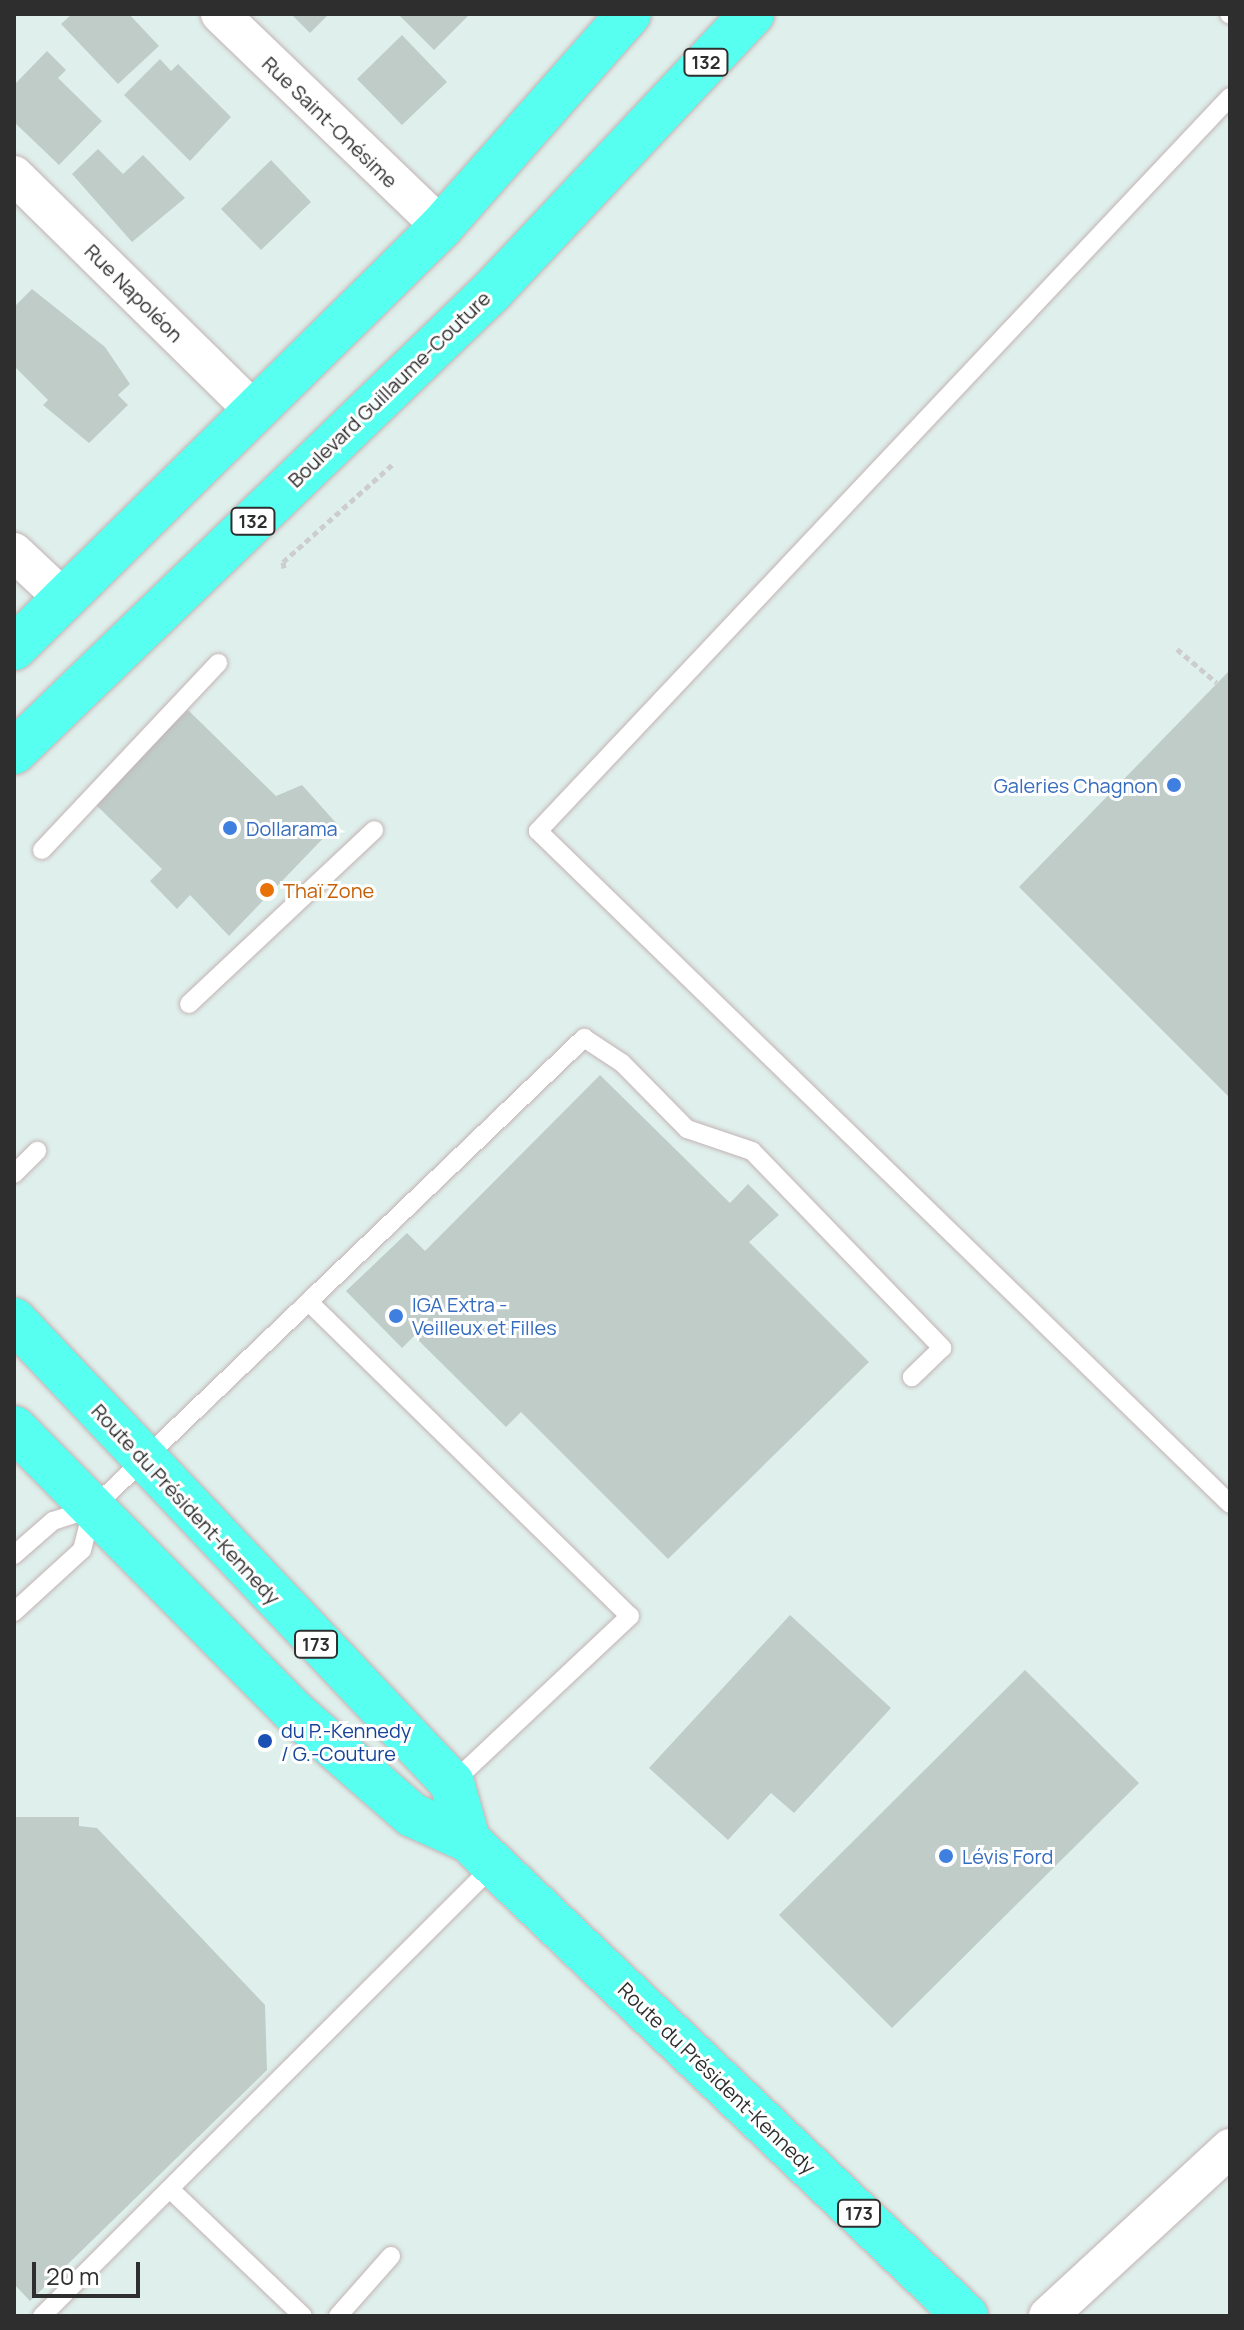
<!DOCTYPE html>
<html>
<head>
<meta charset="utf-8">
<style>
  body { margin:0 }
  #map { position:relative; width:1244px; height:2330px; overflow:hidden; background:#dff0ec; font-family:Manrope,sans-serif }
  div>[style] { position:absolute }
  .building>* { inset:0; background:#bfccc8 }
  .path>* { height:5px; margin-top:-2.5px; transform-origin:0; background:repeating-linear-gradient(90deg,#cdcdcd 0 6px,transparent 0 10px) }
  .roads { filter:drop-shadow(0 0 2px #c3b3b4) drop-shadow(0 0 2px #c3b3b4) }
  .service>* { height:18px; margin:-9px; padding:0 9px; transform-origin:9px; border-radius:9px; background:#fff }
  .minor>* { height:38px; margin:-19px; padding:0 19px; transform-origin:19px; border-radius:19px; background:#fff }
  .primary>* { height:44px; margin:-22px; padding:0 22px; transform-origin:22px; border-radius:22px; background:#56fff0 }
  .dots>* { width:22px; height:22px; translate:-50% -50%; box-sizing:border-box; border:4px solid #fff; border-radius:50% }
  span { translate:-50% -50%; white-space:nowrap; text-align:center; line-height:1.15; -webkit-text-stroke:6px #fff; paint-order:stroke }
  .shield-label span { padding:2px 6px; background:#fff; border:2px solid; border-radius:6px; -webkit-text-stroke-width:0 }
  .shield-label { font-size:18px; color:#2e2e2e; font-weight:700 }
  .street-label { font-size:20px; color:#2e2e2e }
  .shop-label { font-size:20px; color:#366cbe }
  .right { translate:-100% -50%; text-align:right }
  .left { translate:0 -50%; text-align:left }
  .food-label { font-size:20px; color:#c56008 }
  .transit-label { font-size:20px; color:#164399 }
  .frame { position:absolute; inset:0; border:16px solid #2e2e2e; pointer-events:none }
  .scale { position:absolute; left:32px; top:2262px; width:108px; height:36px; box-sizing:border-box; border:4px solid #2e2e2e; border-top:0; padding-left:10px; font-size:24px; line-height:28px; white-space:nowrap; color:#2e2e2e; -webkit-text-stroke:6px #fff; paint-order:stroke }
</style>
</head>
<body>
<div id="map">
  <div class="building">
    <div style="clip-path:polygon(72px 14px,129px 14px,159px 46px,118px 84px,61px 24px)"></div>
    <div style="clip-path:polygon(291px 14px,329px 14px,310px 33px)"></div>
    <div style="clip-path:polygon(398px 14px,470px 14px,434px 50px)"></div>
    <div style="clip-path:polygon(402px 35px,447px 82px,402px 125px,357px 79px)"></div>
    <div style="clip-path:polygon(47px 51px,66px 70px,58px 78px,102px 121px,59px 165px,14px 122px,14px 85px)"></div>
    <div style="clip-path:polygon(160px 59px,171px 71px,178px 64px,231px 117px,190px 161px,124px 95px)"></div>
    <div style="clip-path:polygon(98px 149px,123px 174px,143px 155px,185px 198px,132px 242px,72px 174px)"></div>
    <div style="clip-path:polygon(271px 160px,311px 202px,261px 250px,221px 209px)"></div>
    <div style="clip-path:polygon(32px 289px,105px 347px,130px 384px,118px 395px,128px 405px,89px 443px,43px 405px,48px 400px,14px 366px,14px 307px)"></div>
    <div style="clip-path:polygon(1230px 670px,1230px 1098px,1019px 887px)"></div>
    <div style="clip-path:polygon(188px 710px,276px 796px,302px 785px,337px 824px,229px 936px,190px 895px,177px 909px,150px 881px,162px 869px,93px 802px)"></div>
    <div style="clip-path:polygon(600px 1075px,730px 1203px,748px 1184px,779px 1215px,749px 1242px,869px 1362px,668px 1559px,521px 1412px,506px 1427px,414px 1336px,402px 1348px,346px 1291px,407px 1233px,425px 1251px)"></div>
    <div style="clip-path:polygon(790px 1615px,891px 1708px,794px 1813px,771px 1793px,728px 1840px,649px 1768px)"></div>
    <div style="clip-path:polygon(1025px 1670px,1139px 1783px,892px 2028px,779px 1915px)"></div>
    <div style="clip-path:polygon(14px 1817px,79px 1817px,79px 1826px,97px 1828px,265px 2005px,267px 2070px,30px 2301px,14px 2284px)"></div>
  </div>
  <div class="path">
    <div style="left:284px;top:568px;width:6px;rotate:-99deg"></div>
    <div style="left:283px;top:562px;width:147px;rotate:-41.7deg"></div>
    <div style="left:1177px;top:649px;width:52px;rotate:40.4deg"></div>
  </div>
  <div class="roads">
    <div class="service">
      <div style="left:1229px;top:14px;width:1px;rotate:45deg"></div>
      <div style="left:1230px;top:97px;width:1009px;rotate:133.31deg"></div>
      <div style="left:538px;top:831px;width:965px;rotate:44.2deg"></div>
      <div style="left:42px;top:850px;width:257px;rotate:-46.7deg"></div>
      <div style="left:189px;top:1004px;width:254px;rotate:-43.2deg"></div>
      <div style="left:14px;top:1174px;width:33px;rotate:-45deg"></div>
      <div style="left:311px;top:1304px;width:446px;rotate:44.4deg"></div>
      <div style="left:630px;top:1616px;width:244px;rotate:136.8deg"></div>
      <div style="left:14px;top:1555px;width:52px;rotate:-41.1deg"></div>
      <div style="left:53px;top:1521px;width:42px;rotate:-18deg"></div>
      <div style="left:93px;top:1508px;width:680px;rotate:-43.75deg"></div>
      <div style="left:584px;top:1038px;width:45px;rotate:33.3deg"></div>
      <div style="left:622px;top:1063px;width:93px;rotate:45.4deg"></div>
      <div style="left:687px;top:1129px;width:69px;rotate:18.7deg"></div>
      <div style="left:752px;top:1151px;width:274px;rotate:46deg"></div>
      <div style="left:942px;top:1348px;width:42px;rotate:136deg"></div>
      <div style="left:14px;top:1612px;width:92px;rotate:-42.4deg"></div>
      <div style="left:82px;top:1550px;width:40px;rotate:-75.6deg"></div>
      <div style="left:172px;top:2191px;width:181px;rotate:43.7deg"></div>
      <div style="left:42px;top:2316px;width:639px;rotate:-44.94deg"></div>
      <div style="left:338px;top:2316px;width:80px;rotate:-48.5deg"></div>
    </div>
    <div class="minor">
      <div style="left:220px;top:14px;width:307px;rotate:43.9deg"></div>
      <div style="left:14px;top:175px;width:337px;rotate:44.5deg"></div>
      <div style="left:14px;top:552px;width:70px;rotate:43.3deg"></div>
      <div style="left:1048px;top:2316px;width:248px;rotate:-42.7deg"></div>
    </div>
    <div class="primary">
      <div style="left:14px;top:648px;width:600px;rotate:-44.59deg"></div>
      <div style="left:441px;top:227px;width:284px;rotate:-48.6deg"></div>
      <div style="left:14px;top:752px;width:664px;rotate:-43.96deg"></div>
      <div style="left:492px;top:291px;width:380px;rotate:-46.8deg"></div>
      <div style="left:14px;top:1320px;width:637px;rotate:46.59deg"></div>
      <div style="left:452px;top:1783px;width:59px;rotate:74.3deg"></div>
      <div style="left:14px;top:1428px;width:399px;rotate:45.4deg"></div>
      <div style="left:294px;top:1712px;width:157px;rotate:41.1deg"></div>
      <div style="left:412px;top:1815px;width:61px;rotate:24.1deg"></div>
      <div style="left:468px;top:1840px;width:689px;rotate:43.71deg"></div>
    </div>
  </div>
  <div class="dots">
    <div style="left:1174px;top:785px;background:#3f7fe0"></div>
    <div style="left:230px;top:828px;background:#3f7fe0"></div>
    <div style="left:267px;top:890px;background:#e8710a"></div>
    <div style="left:396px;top:1316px;background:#3f7fe0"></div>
    <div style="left:265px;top:1741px;background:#1a4fb4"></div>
    <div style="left:946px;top:1856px;background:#3f7fe0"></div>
  </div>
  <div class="shield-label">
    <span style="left:706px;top:62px">132</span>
    <span style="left:253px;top:521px">132</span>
    <span style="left:316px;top:1644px">173</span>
    <span style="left:859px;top:2213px">173</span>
  </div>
  <div class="street-label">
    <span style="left:330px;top:122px;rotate:44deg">Rue Saint-Onésime</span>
    <span style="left:134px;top:293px;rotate:45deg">Rue Napoléon</span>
    <span style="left:389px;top:389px;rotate:-44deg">Boulevard Guillaume-Couture</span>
    <span style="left:186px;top:1504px;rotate:47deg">Route du Président-Kennedy</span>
    <span style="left:717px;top:2078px;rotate:44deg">Route du Président-Kennedy</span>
  </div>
  <div class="shop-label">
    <span class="right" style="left:1158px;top:785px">Galeries Chagnon</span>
    <span class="left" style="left:246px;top:828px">Dollarama</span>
    <span class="left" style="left:412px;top:1316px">IGA Extra -<br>Veilleux et Filles</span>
    <span class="left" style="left:962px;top:1856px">Lévis Ford</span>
  </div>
  <div class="food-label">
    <span class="left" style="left:283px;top:890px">Thaï Zone</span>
  </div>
  <div class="transit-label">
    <span class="left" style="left:281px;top:1742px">du P.-Kennedy<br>/ G.-Couture</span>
  </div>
  <div class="frame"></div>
  <div class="scale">20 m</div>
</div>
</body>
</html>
